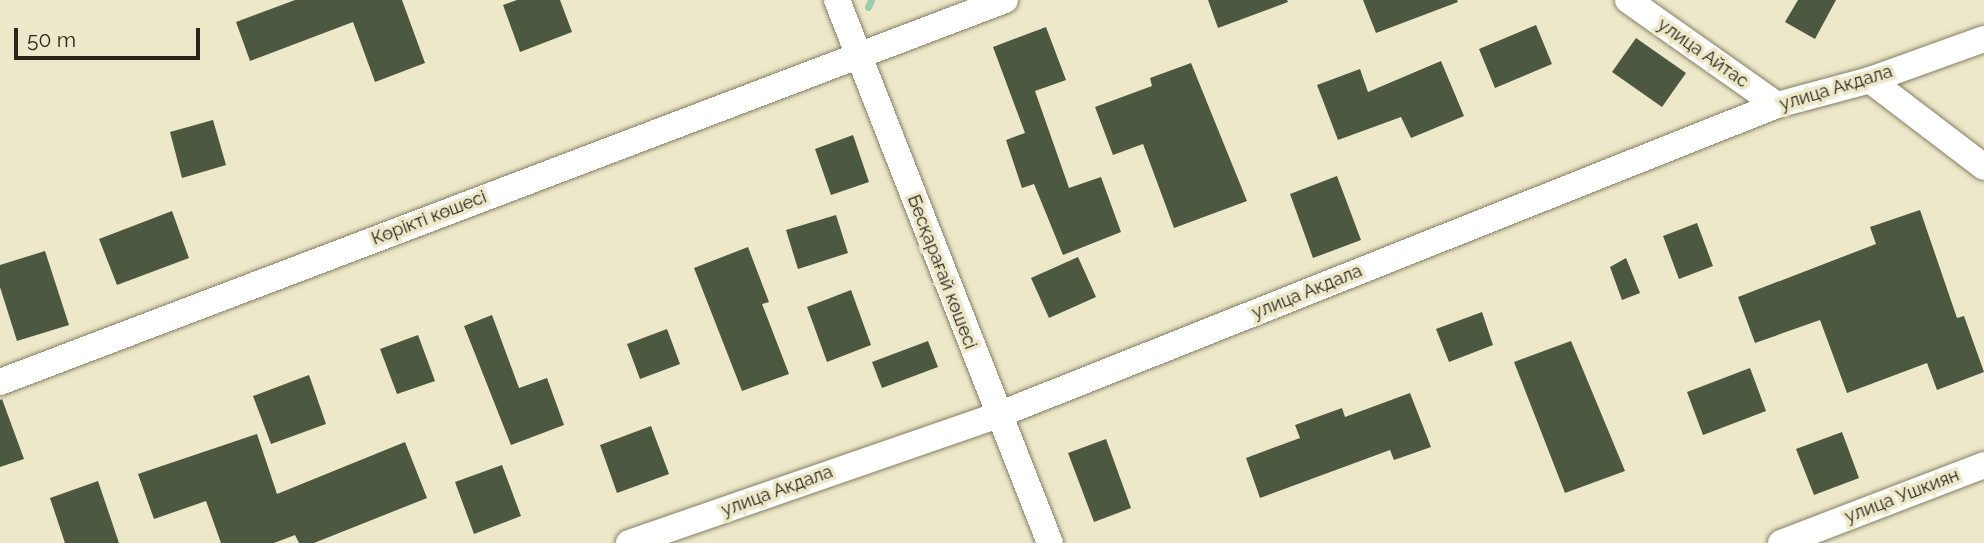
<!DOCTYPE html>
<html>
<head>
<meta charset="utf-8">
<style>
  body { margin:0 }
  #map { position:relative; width:1984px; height:543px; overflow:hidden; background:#ede8c9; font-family:Raleway,sans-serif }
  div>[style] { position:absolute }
  .stream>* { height:7px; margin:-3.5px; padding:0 3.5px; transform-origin:3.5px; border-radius:3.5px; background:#9bcdad }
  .building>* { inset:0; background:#4d5840 }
  .roads { filter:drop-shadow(0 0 2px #847f63) drop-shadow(0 0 2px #847f63) }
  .minor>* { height:26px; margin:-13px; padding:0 13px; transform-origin:13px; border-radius:13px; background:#fff }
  span { translate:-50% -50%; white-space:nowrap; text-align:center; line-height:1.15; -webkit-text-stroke:7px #ede8c9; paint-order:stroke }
  .street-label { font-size:18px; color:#28251a }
  .scale { position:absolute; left:14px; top:28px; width:186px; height:32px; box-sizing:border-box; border:4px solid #28251a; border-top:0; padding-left:9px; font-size:21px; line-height:24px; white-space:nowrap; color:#28251a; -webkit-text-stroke:5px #ede8c9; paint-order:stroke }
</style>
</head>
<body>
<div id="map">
  <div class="stream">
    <div style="left:868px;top:7px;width:8px;rotate:-67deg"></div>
  </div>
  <div class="building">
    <div style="clip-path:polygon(295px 0,402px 0,425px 63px,375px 82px,353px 22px,250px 61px,236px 22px)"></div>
    <div style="clip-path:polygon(517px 0,560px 0,572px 32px,520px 52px,503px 5px)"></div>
    <div style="clip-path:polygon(1208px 0,1287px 0,1288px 2px,1218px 28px)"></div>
    <div style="clip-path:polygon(1363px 0,1457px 0,1458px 2px,1376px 33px)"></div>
    <div style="clip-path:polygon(1798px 0,1836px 0,1815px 39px,1785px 22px)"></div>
    <div style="clip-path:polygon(1536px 25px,1552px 64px,1495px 88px,1479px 49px)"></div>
    <div style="clip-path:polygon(1046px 27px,1066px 80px,1035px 91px,1069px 188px,1101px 177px,1121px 232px,1063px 255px,1034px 184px,1022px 188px,1006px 140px,1025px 133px,993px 47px)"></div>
    <div style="clip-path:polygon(1636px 38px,1686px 73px,1662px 107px,1612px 72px)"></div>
    <div style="clip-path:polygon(1441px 61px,1464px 116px,1411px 138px,1401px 117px,1338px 140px,1317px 85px,1360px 69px,1368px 92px)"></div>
    <div style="clip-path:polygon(1191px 63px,1247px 201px,1174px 228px,1143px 144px,1113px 155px,1095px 107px,1152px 86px,1150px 78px)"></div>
    <div style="clip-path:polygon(213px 120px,226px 165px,182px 178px,170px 132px)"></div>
    <div style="clip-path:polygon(853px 135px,869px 182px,831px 195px,815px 149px)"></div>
    <div style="clip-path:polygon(1337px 176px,1361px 240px,1313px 258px,1290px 194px)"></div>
    <div style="clip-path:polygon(1920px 210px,1957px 318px,1964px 316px,1984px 372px,1937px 390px,1927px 363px,1847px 393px,1820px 320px,1755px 343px,1738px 297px,1876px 244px,1870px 227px)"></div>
    <div style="clip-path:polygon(172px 211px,189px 258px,117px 285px,99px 239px)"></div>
    <div style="clip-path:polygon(836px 215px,848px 253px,798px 269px,786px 230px)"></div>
    <div style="clip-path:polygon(1697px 223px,1713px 266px,1679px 279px,1663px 236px)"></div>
    <div style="clip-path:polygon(748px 247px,769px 302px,762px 304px,789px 374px,742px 391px,694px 268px)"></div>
    <div style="clip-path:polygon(45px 251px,69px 325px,17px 341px,0 287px,0 265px)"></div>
    <div style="clip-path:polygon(1078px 257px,1096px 297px,1049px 318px,1031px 278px)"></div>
    <div style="clip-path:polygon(1626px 258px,1640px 293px,1622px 300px,1610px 267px)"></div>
    <div style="clip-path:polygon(851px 290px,871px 345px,827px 362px,807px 307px)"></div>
    <div style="clip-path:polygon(1482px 312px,1493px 345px,1449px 362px,1436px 329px)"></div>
    <div style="clip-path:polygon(492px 315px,519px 388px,547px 378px,564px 425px,511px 445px,464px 326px)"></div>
    <div style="clip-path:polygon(667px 329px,680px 364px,640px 379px,627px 344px)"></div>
    <div style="clip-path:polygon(418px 335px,435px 381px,397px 394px,380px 349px)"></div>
    <div style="clip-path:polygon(928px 341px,938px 367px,882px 388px,872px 362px)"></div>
    <div style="clip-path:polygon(1571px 341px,1625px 471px,1565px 493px,1514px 362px)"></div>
    <div style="clip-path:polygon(1750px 368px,1766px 411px,1703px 435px,1687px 392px)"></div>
    <div style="clip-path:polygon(309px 375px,326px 424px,271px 444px,253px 396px)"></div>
    <div style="clip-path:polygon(1410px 393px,1431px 447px,1394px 460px,1390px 450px,1260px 498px,1246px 458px,1300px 438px,1295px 425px,1342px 408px,1345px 417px)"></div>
    <div style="clip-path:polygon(2px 399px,24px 459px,0 467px,0 400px)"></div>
    <div style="clip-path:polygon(651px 426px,669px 474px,617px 493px,600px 445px)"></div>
    <div style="clip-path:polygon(1842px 432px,1859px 478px,1814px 495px,1796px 449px)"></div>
    <div style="clip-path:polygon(257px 434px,277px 494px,405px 442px,427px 498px,314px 543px,299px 543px,295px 535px,274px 543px,221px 543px,206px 501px,154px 519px,138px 474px)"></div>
    <div style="clip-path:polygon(1106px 439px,1131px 508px,1094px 522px,1068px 453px)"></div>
    <div style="clip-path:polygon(502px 465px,521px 516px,474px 534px,455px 482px)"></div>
    <div style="clip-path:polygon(98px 481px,119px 543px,65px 543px,50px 498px)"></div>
  </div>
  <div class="roads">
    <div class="minor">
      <div style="left:837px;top:0;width:583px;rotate:68.58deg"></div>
      <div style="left:1628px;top:0;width:182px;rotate:35.2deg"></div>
      <div style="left:1870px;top:80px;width:143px;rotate:37.3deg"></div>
      <div style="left:0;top:382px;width:1075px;rotate:-20.81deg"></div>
      <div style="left:629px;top:543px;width:391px;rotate:-19.1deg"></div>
      <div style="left:998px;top:415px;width:838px;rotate:-21.7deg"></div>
      <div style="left:1777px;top:105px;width:96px;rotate:-15deg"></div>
      <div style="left:1870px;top:80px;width:121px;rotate:-19.8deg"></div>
      <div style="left:1781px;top:543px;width:217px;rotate:-21deg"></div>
    </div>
  </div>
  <div class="street-label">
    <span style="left:1703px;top:53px;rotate:35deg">улица Айтас</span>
    <span style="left:1836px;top:88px;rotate:-17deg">улица Акдала</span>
    <span style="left:429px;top:218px;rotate:-21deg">Көрікті көшесі</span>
    <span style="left:942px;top:272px;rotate:69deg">Бесқарағай көшесі</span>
    <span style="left:1307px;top:292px;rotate:-22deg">улица Акдала</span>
    <span style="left:777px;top:491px;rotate:-20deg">улица Акдала</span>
    <span style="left:1902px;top:496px;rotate:-21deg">улица Ушкиян</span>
  </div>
  <div class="scale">50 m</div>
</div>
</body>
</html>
